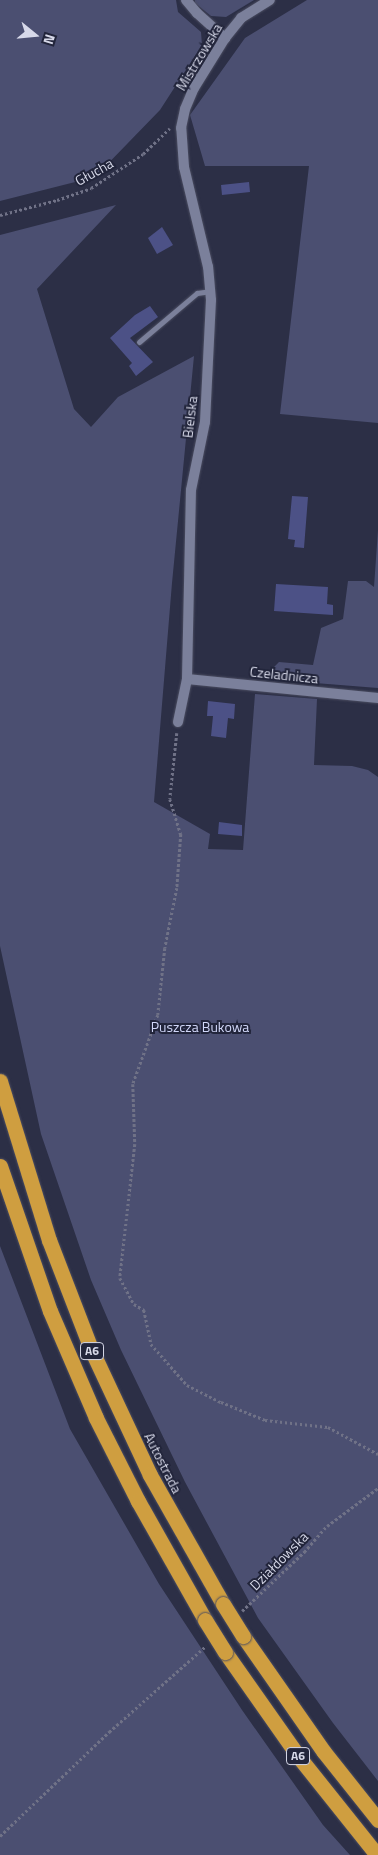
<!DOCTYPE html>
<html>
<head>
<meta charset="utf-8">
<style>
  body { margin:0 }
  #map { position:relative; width:378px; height:1855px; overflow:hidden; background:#2c2f46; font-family:"Titillium Web",sans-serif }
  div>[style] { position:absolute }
  .green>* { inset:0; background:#4b4f71 }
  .building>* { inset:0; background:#4c5186 }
  .path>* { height:2.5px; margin-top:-1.25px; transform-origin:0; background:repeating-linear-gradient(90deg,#707287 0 2.5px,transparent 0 5px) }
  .roads { filter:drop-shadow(0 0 1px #4b4d61) drop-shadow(0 0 1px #4b4d61) }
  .lane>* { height:5px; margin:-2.5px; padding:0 2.5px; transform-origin:2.5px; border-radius:2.5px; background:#7b809b }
  .street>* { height:10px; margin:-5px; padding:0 5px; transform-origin:5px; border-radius:5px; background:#7b809b }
  .highway>* { height:15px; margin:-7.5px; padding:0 7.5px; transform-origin:7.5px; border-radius:7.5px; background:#cf9e40 }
  .bridges { filter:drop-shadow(0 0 1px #4b4d61) drop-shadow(0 0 1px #4b4d61) }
  .highway-bridge>* { height:15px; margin:-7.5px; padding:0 7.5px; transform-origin:7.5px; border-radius:7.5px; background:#cf9e40 }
  span { translate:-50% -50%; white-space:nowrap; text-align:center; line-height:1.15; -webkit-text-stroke:4px #22253b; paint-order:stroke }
  .shield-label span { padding:1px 4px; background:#22253b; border:1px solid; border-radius:4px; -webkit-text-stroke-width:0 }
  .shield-label { font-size:12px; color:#d7d9e9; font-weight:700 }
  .street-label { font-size:14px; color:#d7d9e9 }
  .park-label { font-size:14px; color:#d1d7f8 }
  .north { position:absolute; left:10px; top:10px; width:50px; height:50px; -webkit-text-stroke:4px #22253b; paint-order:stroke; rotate:107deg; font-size:14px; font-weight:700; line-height:20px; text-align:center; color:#d7d9e9 }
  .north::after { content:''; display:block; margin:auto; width:18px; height:22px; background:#d7d9e9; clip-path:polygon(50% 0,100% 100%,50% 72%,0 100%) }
</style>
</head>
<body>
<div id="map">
  <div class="green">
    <div style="clip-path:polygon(0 0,176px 0,178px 12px,201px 32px,202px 45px,160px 110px,95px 177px,0 201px)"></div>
    <div style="clip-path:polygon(195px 0,254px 0,226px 17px,211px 16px,195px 3px)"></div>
    <div style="clip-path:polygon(307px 0,378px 0,378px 423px,280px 414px,309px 166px,205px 166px,190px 115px,245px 38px)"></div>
    <div style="clip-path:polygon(116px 205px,37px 289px,74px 409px,91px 427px,118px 397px,194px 356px,172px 583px,154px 802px,210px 834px,208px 849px,243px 850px,255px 694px,317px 699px,314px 765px,352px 766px,368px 770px,378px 777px,378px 1781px,333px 1723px,258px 1618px,185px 1482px,121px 1350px,91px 1280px,41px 1134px,0 946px,0 235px)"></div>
    <div style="clip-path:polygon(378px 530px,378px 688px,277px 680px,269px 672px,279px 662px,313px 665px,321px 628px,343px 619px,348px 581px,366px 581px,374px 587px)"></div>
    <div style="clip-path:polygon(0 1246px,70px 1429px,159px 1584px,242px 1710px,323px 1825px,350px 1855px,0 1855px)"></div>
  </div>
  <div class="building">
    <div style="clip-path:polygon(249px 182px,250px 192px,222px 195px,221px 185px)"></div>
    <div style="clip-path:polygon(162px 227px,173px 245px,157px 254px,148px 238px)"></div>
    <div style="clip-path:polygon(150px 306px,158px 317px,130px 338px,153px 362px,136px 376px,129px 366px,132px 363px,110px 338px,135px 315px)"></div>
    <div style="clip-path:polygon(292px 496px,308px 497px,304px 548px,294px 547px,295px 540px,288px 539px)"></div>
    <div style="clip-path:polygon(276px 584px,328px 587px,327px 604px,333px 605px,333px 615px,274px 611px)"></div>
    <div style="clip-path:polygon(208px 701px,235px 704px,234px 719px,228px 718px,226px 738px,211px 736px,213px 716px,207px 716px)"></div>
    <div style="clip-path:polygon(219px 822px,242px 825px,242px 836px,218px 834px)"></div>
  </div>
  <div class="path">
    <div style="left:0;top:215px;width:59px;rotate:-14.7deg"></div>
    <div style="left:57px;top:200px;width:36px;rotate:-19deg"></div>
    <div style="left:91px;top:188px;width:62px;rotate:-33.2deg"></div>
    <div style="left:143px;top:154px;width:37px;rotate:-44deg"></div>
    <div style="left:177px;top:733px;width:66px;rotate:96.1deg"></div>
    <div style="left:170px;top:799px;width:37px;rotate:73deg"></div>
    <div style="left:181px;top:834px;width:54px;rotate:94.2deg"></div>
    <div style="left:177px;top:888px;width:61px;rotate:101.3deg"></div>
    <div style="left:165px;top:948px;width:67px;rotate:96deg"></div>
    <div style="left:158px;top:1015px;width:73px;rotate:109.9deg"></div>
    <div style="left:133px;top:1084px;width:60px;rotate:88.1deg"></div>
    <div style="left:135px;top:1144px;width:135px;rotate:96.4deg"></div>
    <div style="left:120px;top:1278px;width:30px;rotate:62deg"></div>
    <div style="left:134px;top:1304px;width:12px;rotate:31deg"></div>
    <div style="left:144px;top:1310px;width:35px;rotate:78deg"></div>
    <div style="left:151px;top:1344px;width:55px;rotate:48.7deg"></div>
    <div style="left:187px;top:1385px;width:38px;rotate:27deg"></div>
    <div style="left:221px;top:1402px;width:48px;rotate:22.2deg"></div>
    <div style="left:265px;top:1420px;width:63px;rotate:6.3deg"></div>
    <div style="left:328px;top:1427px;width:57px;rotate:28.4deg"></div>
    <div style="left:242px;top:1611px;width:86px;rotate:-43.6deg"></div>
    <div style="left:304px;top:1552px;width:35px;rotate:-49deg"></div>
    <div style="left:327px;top:1526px;width:64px;rotate:-36.7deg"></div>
    <div style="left:0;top:1836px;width:151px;rotate:-43.7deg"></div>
    <div style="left:109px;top:1732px;width:130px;rotate:-41.6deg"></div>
  </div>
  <div class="roads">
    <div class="lane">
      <div style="left:139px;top:342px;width:76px;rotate:-40.2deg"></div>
      <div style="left:197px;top:293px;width:14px;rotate:-8deg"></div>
    </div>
    <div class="street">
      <div style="left:186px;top:0;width:17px;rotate:50deg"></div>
      <div style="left:197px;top:13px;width:38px;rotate:42deg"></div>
      <div style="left:187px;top:679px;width:192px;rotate:5.7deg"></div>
      <div style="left:178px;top:722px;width:44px;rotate:-78.2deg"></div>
      <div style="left:187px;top:679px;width:189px;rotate:-88.8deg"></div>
      <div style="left:191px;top:490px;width:69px;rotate:-78.4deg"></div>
      <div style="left:205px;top:422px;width:122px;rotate:-87.2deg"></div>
      <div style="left:211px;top:300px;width:33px;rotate:-95deg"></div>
      <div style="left:208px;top:267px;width:103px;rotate:-103.5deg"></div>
      <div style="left:184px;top:167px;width:39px;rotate:-94deg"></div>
      <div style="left:181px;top:128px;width:19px;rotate:-78deg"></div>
      <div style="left:185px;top:109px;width:23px;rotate:-67deg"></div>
      <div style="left:194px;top:88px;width:59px;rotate:-58.2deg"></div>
      <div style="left:225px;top:38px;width:26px;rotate:-51deg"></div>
      <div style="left:241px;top:18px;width:34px;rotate:-32deg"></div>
    </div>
    <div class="highway">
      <div style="left:0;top:1081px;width:166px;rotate:72.9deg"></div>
      <div style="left:49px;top:1240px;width:117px;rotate:68.9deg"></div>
      <div style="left:91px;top:1349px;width:139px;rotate:64.9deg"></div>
      <div style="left:150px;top:1475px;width:148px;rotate:60.5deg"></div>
      <div style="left:0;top:1166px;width:153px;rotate:71deg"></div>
      <div style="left:50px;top:1311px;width:116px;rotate:66.7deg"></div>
      <div style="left:96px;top:1418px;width:93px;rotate:63.2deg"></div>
      <div style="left:138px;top:1501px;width:137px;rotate:60.6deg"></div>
      <div style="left:243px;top:1636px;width:141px;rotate:55.1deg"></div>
      <div style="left:324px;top:1752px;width:87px;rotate:51.5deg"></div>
      <div style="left:225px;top:1652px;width:127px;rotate:54.9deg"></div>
      <div style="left:298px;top:1756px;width:127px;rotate:51.4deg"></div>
    </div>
  </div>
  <div class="bridges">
    <div class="highway-bridge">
      <div style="left:223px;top:1604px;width:38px;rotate:58deg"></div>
      <div style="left:205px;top:1620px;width:38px;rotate:58deg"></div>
    </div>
  </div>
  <div class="shield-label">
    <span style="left:92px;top:1351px">A6</span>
    <span style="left:298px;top:1756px">A6</span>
  </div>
  <div class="street-label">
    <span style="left:199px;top:57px;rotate:-59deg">Mistrzowska</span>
    <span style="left:94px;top:172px;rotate:-29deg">Głucha</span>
    <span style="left:190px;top:417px;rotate:-83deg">Bielska</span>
    <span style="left:284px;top:675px;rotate:6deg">Czeladnicza</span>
    <span style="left:163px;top:1463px;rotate:63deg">Autostrada</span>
    <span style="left:279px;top:1561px;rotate:-45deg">Działdowska</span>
  </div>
  <div class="park-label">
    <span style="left:200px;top:1027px">Puszcza Bukowa</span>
  </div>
  <div class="north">N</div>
</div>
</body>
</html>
